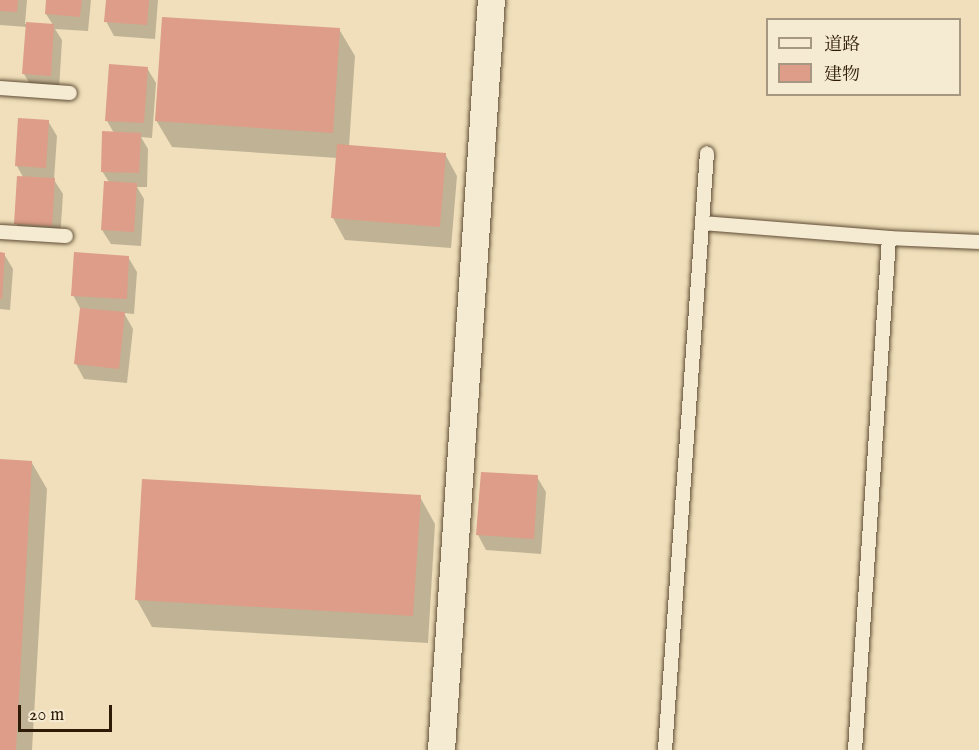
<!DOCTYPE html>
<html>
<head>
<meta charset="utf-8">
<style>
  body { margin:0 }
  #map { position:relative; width:979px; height:750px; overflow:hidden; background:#f0dfba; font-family:"IM FELL English","Noto Serif JP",serif }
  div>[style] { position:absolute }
  .shadow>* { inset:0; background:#0003 }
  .building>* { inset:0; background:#dd9d88 }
  .roads { filter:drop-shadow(0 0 2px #5e4c34) drop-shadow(0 0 2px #5e4c34) }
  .service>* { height:14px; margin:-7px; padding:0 7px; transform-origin:7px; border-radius:7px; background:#f5ead2 }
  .minor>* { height:27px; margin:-13.5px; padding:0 13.5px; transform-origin:13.5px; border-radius:13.5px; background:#f5ead2 }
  span { translate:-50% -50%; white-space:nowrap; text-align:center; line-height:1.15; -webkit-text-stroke:4.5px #f5ead2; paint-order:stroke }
  .legend { position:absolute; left:766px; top:18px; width:195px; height:78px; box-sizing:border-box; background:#f5ead2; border:2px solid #a59781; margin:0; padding:8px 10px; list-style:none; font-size:18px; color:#2d1b08 }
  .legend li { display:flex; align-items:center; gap:12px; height:30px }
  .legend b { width:30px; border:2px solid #a59781 }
  .scale { position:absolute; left:18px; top:705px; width:94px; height:27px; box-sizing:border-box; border:3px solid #2d1b08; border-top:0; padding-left:8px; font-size:18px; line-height:21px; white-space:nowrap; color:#2d1b08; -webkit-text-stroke:4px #f5ead2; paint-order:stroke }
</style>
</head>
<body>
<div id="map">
  <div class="shadow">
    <div style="clip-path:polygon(0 0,27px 0,25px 24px,53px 25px,46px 14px,47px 0,91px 0,88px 31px,55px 29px,62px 40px,59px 90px,33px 89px,24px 74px,27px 27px,0 25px)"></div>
    <div style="clip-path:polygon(108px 0,158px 0,155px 39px,114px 36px,106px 21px)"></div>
    <div style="clip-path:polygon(339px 29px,355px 56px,349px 146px,445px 154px,457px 176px,451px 248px,345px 240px,333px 218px,338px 158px,172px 147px,156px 120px)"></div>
    <div style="clip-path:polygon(147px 68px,156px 83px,152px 138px,141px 137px,148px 149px,147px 187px,137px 187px,144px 199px,141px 246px,111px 244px,102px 230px,109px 182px,102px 171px,114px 133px,107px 121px)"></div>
    <div style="clip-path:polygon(48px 121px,57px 136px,54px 180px,63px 194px,60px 240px,24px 238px,16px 223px,23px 177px,17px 166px)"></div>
    <div style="clip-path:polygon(0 254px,4px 254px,13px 269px,10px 310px,0 309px)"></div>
    <div style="clip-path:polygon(128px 257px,137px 272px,134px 314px,124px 313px,133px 329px,127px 383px,84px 379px,76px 364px,81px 310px,73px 295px)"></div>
    <div style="clip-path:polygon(0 461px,32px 463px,47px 489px,32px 750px,0 750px)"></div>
    <div style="clip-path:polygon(537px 477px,546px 492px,541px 554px,486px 550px,478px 535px)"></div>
    <div style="clip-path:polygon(420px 497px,435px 524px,428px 643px,152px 627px,137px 600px)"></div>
  </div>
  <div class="building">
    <div style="clip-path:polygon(0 0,18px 0,17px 12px,0 11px)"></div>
    <div style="clip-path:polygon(46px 0,82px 0,80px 17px,45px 14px)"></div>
    <div style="clip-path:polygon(106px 0,149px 0,147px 25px,104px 22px)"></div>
    <div style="clip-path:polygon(162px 17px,340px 28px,333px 133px,155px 121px)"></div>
    <div style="clip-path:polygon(26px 22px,54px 24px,51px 76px,22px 74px)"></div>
    <div style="clip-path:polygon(109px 64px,148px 67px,144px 123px,105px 121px)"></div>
    <div style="clip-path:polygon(18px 118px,49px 120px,46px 168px,15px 166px)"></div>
    <div style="clip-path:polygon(102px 131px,141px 133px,139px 173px,101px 172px)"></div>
    <div style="clip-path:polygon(337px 144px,446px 153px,440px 227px,331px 218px)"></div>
    <div style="clip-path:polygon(17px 176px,55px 178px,52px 226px,14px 224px)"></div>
    <div style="clip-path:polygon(104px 181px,137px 183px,134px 232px,101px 230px)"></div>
    <div style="clip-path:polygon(0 252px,5px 253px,2px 299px,0 299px)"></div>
    <div style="clip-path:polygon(74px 252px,129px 256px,127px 299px,71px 296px)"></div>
    <div style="clip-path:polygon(80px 308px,125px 312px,119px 369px,74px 364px)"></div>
    <div style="clip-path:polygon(0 459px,32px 461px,16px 750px,0 750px)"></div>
    <div style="clip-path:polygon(481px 472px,538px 475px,534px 539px,476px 535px)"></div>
    <div style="clip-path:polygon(142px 479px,421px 495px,413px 616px,135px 600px)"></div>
  </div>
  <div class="roads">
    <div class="service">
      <div style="left:0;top:88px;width:70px;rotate:4.1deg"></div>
      <div style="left:703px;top:223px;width:187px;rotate:4.6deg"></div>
      <div style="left:0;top:232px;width:66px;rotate:3.5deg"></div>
      <div style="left:665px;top:750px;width:598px;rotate:-85.98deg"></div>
      <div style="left:855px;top:750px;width:513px;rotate:-86.2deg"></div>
      <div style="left:889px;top:238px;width:90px;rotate:2.5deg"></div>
    </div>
    <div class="minor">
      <div style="left:441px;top:750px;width:752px;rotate:-86.19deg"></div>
    </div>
  </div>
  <ul class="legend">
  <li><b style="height:8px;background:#f5ead2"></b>道路</li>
  <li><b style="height:16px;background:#dd9d88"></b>建物</li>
  </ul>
  <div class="scale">20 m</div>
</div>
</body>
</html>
